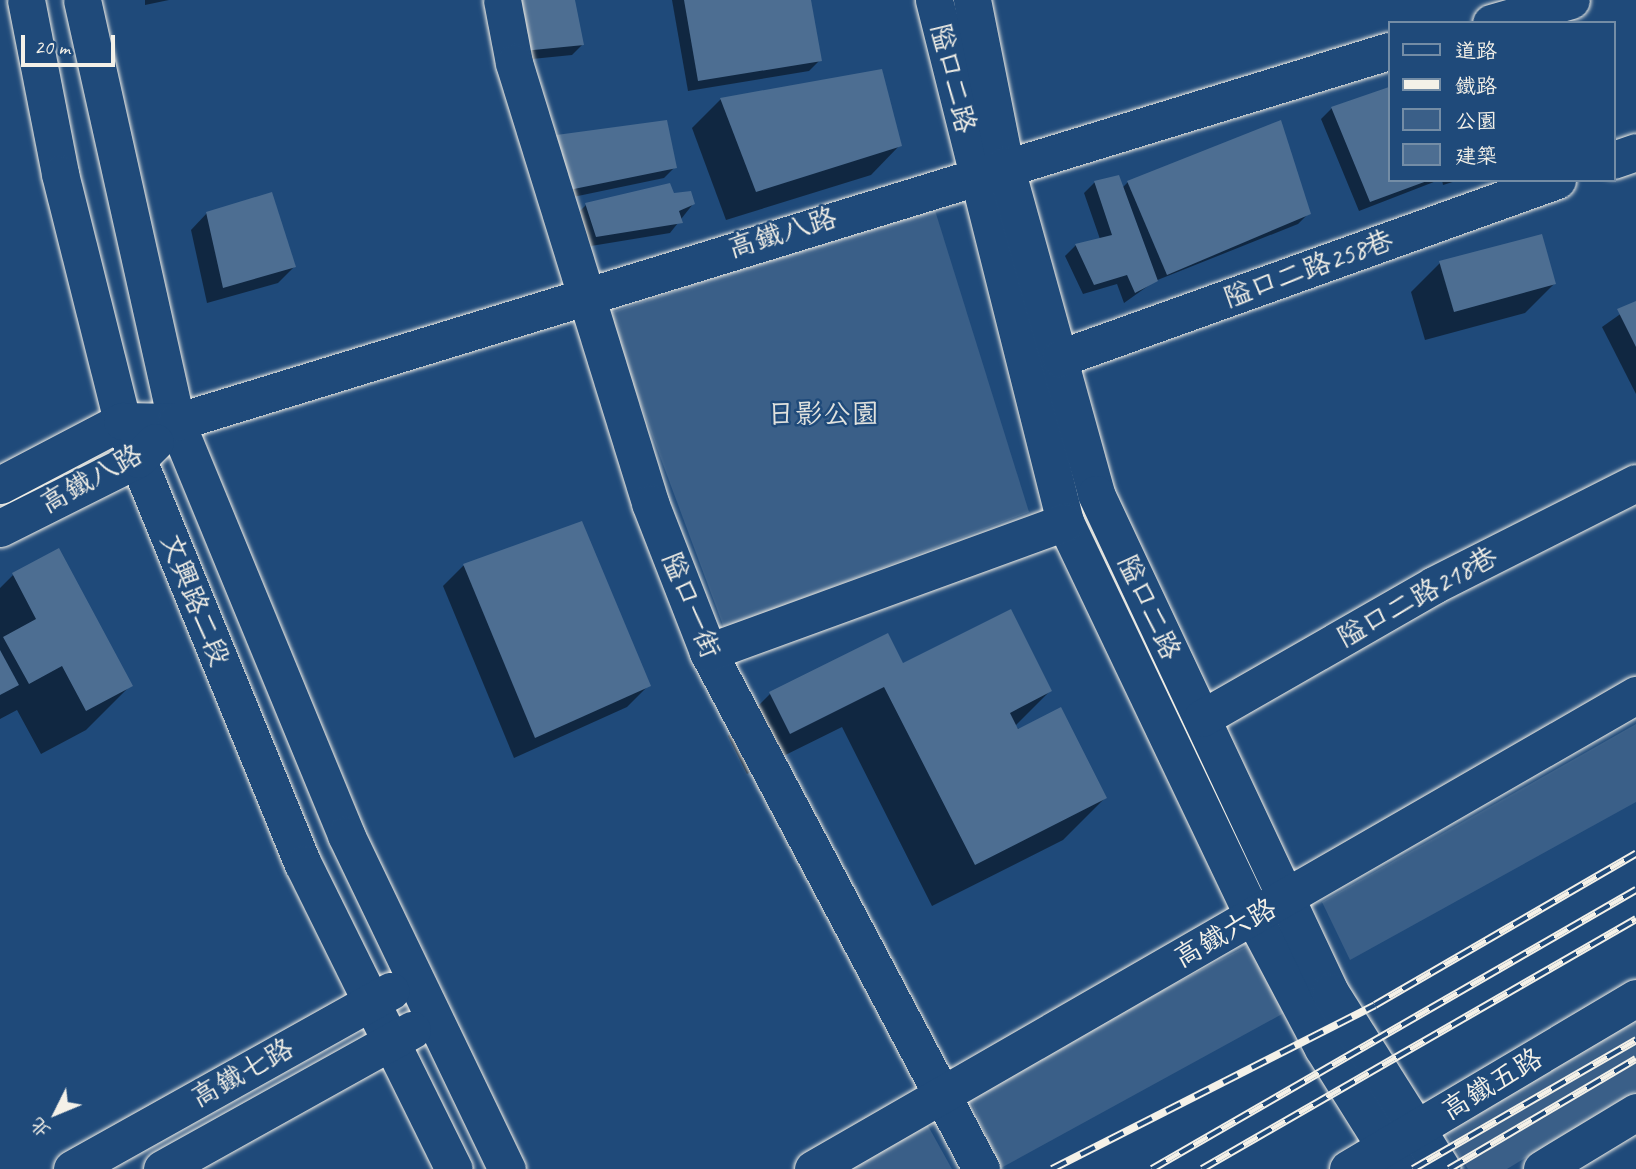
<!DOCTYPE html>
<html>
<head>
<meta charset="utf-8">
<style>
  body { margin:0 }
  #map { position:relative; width:1636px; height:1169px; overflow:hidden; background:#1f4a7a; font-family:Caveat,"LXGW WenKai TC",sans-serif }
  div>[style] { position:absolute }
  .green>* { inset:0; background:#3a5f88 }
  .shadow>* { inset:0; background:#0007 }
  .building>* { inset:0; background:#4d6e92 }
  .roads { filter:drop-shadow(0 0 2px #f4f1e8) drop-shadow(0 0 2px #f4f1e8) }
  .minor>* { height:37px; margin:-18.5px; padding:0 18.5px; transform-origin:18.5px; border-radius:18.5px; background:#1f4a7a }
  .rail>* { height:8px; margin-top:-4px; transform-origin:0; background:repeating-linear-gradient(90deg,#1f4a7a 0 16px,#f4f1e8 0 32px); box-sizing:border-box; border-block:2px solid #f4f1e8 }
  span { translate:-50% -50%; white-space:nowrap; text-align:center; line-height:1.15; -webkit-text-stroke:5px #1f4a7a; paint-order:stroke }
  .street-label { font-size:28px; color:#f4f1e8 }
  .park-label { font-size:28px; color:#e1e2de }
  .legend { position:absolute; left:1388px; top:21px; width:228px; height:161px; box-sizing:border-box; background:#1f4a7a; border:2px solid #748da6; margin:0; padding:9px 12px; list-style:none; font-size:21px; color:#f4f1e8 }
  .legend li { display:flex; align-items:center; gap:14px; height:35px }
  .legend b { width:35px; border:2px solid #748da6 }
  .north { position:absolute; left:21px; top:1078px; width:70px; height:70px; -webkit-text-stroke:5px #1f4a7a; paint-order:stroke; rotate:227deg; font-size:19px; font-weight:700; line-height:28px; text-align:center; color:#f4f1e8 }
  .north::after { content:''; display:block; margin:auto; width:24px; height:32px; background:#f4f1e8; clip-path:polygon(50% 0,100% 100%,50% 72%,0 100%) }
  .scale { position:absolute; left:21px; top:35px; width:94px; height:32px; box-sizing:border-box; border:4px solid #f4f1e8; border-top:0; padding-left:9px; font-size:21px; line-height:24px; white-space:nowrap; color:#f4f1e8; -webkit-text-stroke:5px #1f4a7a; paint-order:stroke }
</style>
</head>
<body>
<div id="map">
  <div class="green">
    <div style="clip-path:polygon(933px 204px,1029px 512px,724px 628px,607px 314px)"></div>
    <div style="clip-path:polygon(1636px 724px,1636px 802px,1350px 960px,1322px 902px)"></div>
    <div style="clip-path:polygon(1249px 945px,1284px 1013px,1001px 1168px,967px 1093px)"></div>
    <div style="clip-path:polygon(1636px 1014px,1636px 1091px,1507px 1169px,1468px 1169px,1440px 1123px)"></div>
    <div style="clip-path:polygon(927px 1124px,952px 1169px,850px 1169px)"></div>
  </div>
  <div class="shadow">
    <div style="clip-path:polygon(145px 0,169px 0,145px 5px)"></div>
    <div style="clip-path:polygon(574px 0,582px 45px,572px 55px,512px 61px)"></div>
    <div style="clip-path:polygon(672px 0,810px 0,820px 60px,809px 71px,688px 91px)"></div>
    <div style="clip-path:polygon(1389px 89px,1389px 180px,1439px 180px,1359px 211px,1321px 119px,1332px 108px)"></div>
    <div style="clip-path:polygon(721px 99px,900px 145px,871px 175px,726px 220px,692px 128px)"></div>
    <div style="clip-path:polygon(539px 148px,675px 167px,664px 178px,554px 201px)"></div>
    <div style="clip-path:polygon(1118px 177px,1122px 188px,1128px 182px,1309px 213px,1298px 224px,1155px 281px,1124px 303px,1117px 284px,1083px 294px,1065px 256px,1076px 245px,1100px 239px,1084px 193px,1094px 183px)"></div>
    <div style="clip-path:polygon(1442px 180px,1459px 180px,1443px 185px)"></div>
    <div style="clip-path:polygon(673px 195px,693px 204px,670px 233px,585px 247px,575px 216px,586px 205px)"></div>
    <div style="clip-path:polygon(207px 213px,294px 267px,278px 283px,207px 303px,191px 230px)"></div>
    <div style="clip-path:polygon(1440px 263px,1554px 284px,1525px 313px,1425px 340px,1411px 292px)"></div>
    <div style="clip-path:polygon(1636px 303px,1636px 394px,1602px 327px)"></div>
    <div style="clip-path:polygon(581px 523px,648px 686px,627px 707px,514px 758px,443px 586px,463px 566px)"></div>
    <div style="clip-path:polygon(13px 575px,131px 685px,86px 730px,41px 754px,17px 710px,0 719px,0 588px)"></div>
    <div style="clip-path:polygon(902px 666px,1050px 691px,1015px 726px,1105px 798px,1063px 840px,932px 906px,842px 727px,747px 774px,728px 736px,770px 694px)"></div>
  </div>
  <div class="building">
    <div style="clip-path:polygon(512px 0,575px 0,584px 45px,523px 51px)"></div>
    <div style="clip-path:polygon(684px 0,811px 0,822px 61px,698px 81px)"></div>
    <div style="clip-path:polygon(882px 69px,902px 146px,756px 192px,720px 98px)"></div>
    <div style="clip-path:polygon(1389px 87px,1389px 180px,1427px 181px,1370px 202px,1331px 107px)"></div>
    <div style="clip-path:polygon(667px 120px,677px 168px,564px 191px,549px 136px)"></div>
    <div style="clip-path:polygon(1281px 120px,1311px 214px,1167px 275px,1127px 181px)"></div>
    <div style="clip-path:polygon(1119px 175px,1158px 281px,1135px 293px,1127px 275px,1094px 285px,1075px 244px,1112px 235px,1094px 181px)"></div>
    <div style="clip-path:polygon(670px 183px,674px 193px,691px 191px,695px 204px,679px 211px,683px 223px,596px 237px,585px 203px)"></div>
    <div style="clip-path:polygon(272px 192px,296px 267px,223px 288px,206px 212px)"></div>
    <div style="clip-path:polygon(1542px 234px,1556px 284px,1454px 312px,1439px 261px)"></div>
    <div style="clip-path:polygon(1636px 301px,1636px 347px,1617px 309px)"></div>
    <div style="clip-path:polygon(582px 521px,651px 686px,535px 738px,463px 564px)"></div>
    <div style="clip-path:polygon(59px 548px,133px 686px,86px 711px,62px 666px,29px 684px,3px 637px,36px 619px,12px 573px)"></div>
    <div style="clip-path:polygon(1011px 609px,1052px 691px,1010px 713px,1018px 729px,1061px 707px,1107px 798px,975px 865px,884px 687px,790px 734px,769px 692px,888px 633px,903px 663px)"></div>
    <div style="clip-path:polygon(0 650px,19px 685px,0 695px)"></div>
  </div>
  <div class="roads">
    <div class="minor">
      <div style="left:26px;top:0;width:177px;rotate:78.9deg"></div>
      <div style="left:60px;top:174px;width:255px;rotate:75.9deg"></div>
      <div style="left:122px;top:421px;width:479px;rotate:67.8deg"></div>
      <div style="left:303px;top:864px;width:340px;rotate:63.7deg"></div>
      <div style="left:82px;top:0;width:432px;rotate:77.4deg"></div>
      <div style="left:176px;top:422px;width:447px;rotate:67.6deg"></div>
      <div style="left:346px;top:835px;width:371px;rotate:64.3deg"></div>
      <div style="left:502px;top:0;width:64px;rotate:79.2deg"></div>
      <div style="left:514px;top:63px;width:461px;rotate:72.8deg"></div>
      <div style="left:650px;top:503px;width:160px;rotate:68.7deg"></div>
      <div style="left:708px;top:652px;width:585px;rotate:62.16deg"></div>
      <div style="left:934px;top:0;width:538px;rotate:75.91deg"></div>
      <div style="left:1065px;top:522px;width:437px;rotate:64.5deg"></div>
      <div style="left:1253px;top:916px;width:149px;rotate:62.1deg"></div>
      <div style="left:1323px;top:1048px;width:143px;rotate:57.9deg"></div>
      <div style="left:972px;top:0;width:168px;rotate:78.7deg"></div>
      <div style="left:1005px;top:165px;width:341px;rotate:74.5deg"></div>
      <div style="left:1096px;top:494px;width:550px;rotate:64.83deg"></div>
      <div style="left:1330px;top:992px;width:209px;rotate:57.7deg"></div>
      <div style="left:1491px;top:23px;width:83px;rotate:-16deg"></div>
      <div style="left:1613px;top:160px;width:24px;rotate:-19deg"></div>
      <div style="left:1060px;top:358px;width:528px;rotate:-19.7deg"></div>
      <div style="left:0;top:485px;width:138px;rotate:-27.7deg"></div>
      <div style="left:122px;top:421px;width:54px;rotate:1.1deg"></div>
      <div style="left:176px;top:422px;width:1268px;rotate:-17.01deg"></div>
      <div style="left:0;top:528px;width:154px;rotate:-26.6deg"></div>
      <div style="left:138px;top:459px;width:24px;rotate:-45deg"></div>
      <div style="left:708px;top:652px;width:380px;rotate:-20deg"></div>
      <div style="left:1202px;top:718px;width:267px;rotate:-29.8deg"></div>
      <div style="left:1434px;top:585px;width:226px;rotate:-26.8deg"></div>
      <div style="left:72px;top:1169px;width:365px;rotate:-29.2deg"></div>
      <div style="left:162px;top:1169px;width:286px;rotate:-29.1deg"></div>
      <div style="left:813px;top:1169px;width:950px;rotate:-29.94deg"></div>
      <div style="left:1348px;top:1169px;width:335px;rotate:-30.7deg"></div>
      <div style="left:1542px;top:1169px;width:110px;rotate:-31.2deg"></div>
    </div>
  </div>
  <div class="rail">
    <div style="left:1052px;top:1169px;width:362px;rotate:-26.9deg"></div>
    <div style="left:1375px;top:1005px;width:302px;rotate:-30.1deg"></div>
    <div style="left:1152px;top:1169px;width:559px;rotate:-29.96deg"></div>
    <div style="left:1202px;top:1169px;width:501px;rotate:-29.94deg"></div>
    <div style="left:1413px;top:1169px;width:258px;rotate:-30deg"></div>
    <div style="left:1449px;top:1169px;width:217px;rotate:-30.5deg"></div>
  </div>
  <div class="street-label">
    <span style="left:953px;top:78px;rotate:76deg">隘口二路</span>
    <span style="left:782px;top:233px;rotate:-17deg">高鐵八路</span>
    <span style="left:1308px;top:269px;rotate:-20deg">隘口二路258巷</span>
    <span style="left:91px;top:479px;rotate:-29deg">高鐵八路</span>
    <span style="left:1417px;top:597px;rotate:-29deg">隘口二路218巷</span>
    <span style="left:195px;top:600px;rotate:68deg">文興路二段</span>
    <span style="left:691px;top:605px;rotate:68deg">隘口一街</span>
    <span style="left:1149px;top:607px;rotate:65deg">隘口二路</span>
    <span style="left:1225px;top:933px;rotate:-29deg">高鐵六路</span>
    <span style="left:242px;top:1073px;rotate:-29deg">高鐵七路</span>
    <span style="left:1492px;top:1084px;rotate:-31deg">高鐵五路</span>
  </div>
  <div class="park-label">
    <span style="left:823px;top:414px">日影公園</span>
  </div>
  <ul class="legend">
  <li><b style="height:9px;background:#1f4a7a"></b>道路</li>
  <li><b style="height:9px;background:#f4f1e8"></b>鐵路</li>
  <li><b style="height:19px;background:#3a5f88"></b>公園</li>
  <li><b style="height:19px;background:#4d6e92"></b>建築</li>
  </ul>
  <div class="north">北</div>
  <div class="scale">20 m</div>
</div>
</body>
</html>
